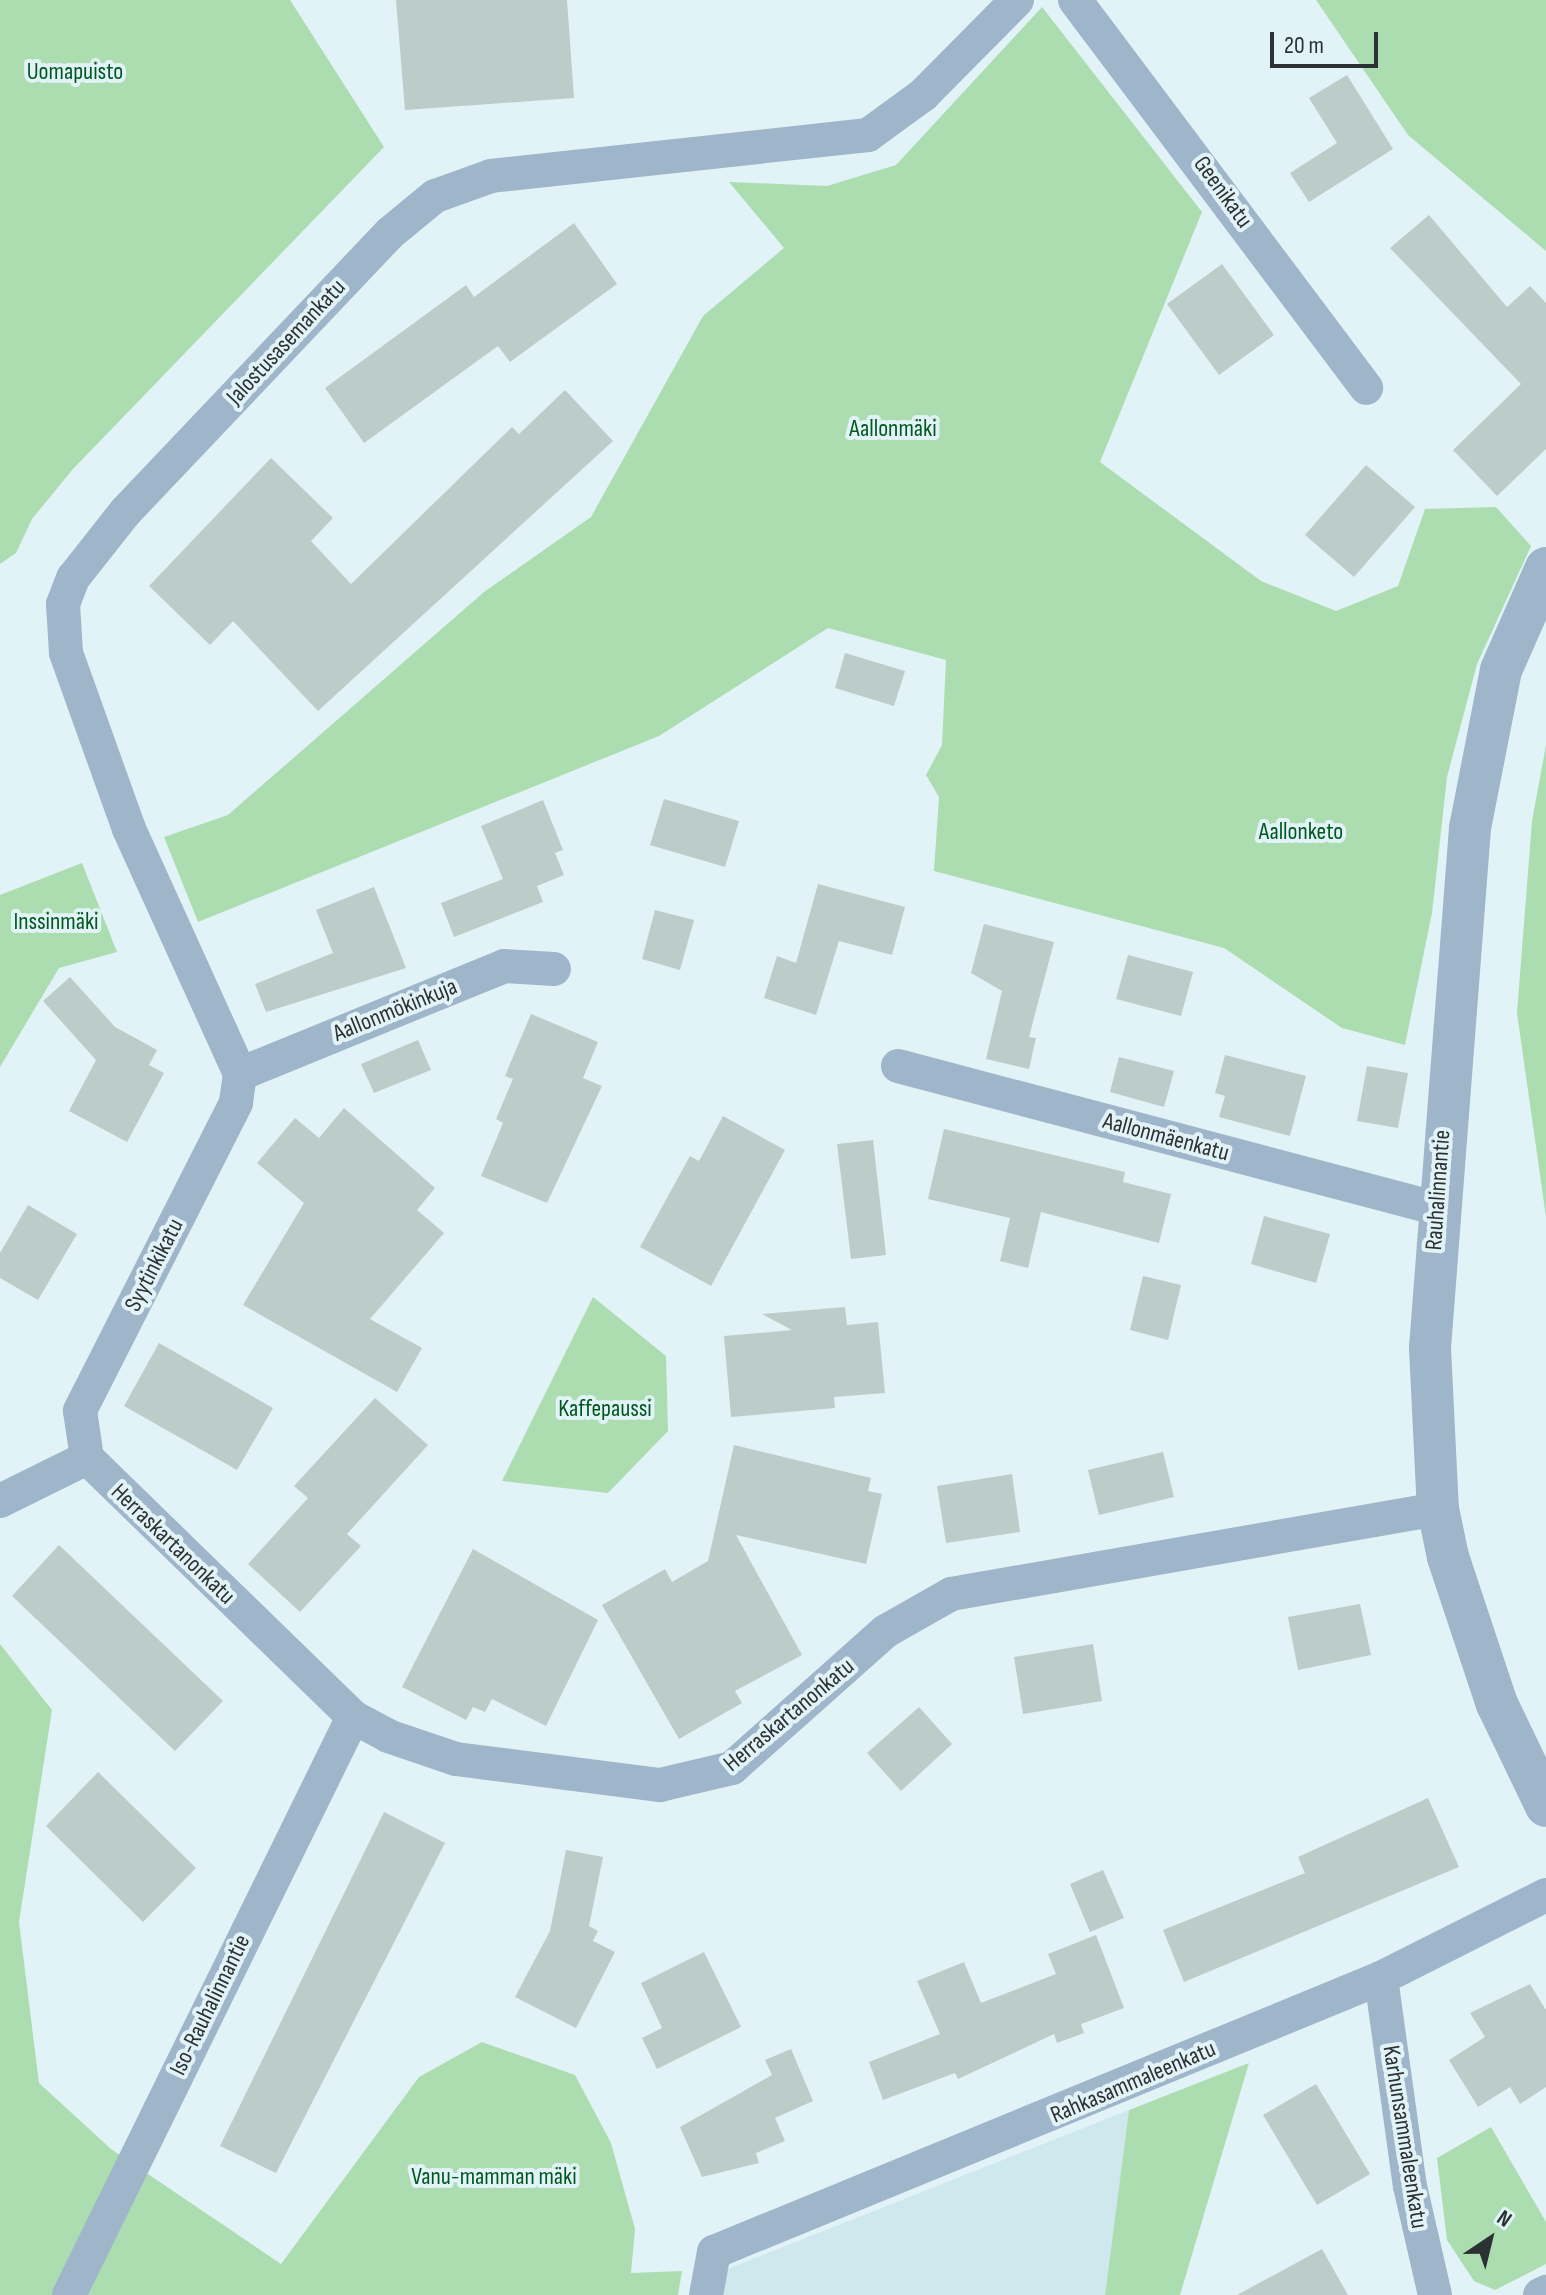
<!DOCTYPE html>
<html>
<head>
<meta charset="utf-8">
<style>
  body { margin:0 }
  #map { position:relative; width:1546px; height:2295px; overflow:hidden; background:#e2f3f7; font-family:"Sofia Sans Condensed",sans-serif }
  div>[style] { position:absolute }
  .built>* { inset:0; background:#cee8ee }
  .green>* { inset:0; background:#abddb1 }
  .building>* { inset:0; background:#bcccc9 }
  .minor>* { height:34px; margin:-17px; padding:0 17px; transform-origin:17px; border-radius:17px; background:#9fb5c9 }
  .tertiary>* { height:42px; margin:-21px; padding:0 21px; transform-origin:21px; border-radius:21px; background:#9fb5c9 }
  span { translate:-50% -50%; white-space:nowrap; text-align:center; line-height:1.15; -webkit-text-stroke:8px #e2f3f7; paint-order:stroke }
  .park-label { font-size:24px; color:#005720 }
  .street-label { font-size:24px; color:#2c3234 }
  .north { position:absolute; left:1450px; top:2199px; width:80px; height:80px; -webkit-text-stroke:6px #e2f3f7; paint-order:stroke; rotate:35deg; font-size:22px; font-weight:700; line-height:32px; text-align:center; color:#2c3234 }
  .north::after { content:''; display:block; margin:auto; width:28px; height:36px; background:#2c3234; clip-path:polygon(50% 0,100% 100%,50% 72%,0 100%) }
  .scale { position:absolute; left:1270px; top:32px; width:108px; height:36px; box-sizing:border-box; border:4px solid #2c3234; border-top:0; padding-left:10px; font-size:24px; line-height:28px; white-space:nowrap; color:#2c3234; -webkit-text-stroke:6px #e2f3f7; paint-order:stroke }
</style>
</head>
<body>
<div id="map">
  <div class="built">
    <div style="clip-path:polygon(1129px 2110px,1105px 2295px,722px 2295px,725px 2270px)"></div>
  </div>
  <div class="green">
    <div style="clip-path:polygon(0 0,290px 0,384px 147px,73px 469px,32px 519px,16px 553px,0 564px)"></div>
    <div style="clip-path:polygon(1316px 0,1546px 0,1546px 251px,1408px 135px)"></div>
    <div style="clip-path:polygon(1042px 7px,1202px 212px,1100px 462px,1261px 581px,1336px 611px,1398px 586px,1425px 509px,1496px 507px,1531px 546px,1477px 664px,1447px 777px,1432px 913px,1405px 1045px,1342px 1028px,1224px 948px,934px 871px,939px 797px,926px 775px,942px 745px,946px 660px,828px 628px,659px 736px,198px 922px,164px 837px,228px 815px,484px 592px,591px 517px,703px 316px,784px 248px,729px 182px,827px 186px,896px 165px)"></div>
    <div style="clip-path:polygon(1546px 745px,1546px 1217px,1517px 1013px,1532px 821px)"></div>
    <div style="clip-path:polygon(82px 863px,117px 952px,59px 968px,0 1067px,0 895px)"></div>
    <div style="clip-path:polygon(593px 1297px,666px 1356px,668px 1431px,608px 1493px,502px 1481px)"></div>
    <div style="clip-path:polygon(0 1644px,52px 1710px,19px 1922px,39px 2083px,111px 2149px,281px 2264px,419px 2077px,482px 2042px,575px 2075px,611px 2143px,635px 2229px,631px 2273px,682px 2271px,678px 2295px,0 2295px)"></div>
    <div style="clip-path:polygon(1249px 2063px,1180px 2295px,1105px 2295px,1129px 2110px)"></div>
    <div style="clip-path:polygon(1491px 2127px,1546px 2222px,1546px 2264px,1495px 2290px,1474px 2281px,1447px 2240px,1437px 2158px)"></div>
  </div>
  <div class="building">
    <div style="clip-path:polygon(396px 0,567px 0,574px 98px,405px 110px)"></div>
    <div style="clip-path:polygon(1347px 75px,1393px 149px,1309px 202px,1290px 173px,1337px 143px,1309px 98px)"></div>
    <div style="clip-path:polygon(1429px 215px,1507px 307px,1530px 286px,1546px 303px,1546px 449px,1497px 496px,1453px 450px,1521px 384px,1390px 248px)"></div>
    <div style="clip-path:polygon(574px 223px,617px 284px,510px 362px,498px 346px,364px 443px,325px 388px,466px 285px,474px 297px)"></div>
    <div style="clip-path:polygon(1222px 264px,1274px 335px,1219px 375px,1167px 304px)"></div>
    <div style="clip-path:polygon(565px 390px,613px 441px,318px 711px,233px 621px,210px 645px,149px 586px,271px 458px,333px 518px,311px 541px,351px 584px,512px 427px,519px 434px)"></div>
    <div style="clip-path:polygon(1366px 465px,1415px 507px,1354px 577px,1305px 535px)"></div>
    <div style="clip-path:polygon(845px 653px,905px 671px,894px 706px,835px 688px)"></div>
    <div style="clip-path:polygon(664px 799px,739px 821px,725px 867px,650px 845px)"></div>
    <div style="clip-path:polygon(543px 800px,563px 850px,555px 853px,564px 875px,537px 886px,543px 902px,454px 937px,441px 903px,503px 879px,481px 826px)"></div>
    <div style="clip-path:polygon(818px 884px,905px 907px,892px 955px,839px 941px,816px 1015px,764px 998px,777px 956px,796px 963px)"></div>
    <div style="clip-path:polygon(374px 887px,406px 968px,266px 1012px,255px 984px,333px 953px,316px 910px)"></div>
    <div style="clip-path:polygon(655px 910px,694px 920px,680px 970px,642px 959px)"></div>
    <div style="clip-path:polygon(984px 924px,1054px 942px,1029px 1037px,1036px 1038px,1029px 1069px,986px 1059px,1002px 991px,971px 973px)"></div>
    <div style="clip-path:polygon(1128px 955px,1193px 972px,1181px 1016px,1116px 999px)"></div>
    <div style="clip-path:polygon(70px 977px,115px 1027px,157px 1050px,149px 1065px,164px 1073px,127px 1142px,69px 1111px,96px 1060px,43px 1001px)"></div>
    <div style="clip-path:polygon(531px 1014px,598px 1042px,583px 1078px,602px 1086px,547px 1203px,481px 1176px,503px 1123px,496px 1119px,513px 1079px,505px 1076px)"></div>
    <div style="clip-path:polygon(418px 1040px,431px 1070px,374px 1093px,361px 1064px)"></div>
    <div style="clip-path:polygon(1225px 1055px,1306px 1076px,1290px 1136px,1219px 1117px,1225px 1096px,1215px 1093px)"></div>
    <div style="clip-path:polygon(1119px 1057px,1174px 1071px,1164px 1107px,1110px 1092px)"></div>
    <div style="clip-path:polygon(1367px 1066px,1408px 1073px,1398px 1128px,1357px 1121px)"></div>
    <div style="clip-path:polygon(344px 1108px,435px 1188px,417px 1210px,444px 1233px,370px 1319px,422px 1348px,397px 1392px,243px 1305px,304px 1203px,257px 1163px,295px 1118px,319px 1138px)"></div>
    <div style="clip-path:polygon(723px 1116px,785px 1150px,711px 1286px,640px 1247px,690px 1156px,699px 1161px)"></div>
    <div style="clip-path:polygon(944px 1129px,1125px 1172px,1123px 1182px,1171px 1194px,1159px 1243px,1041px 1212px,1028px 1268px,1000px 1261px,1010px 1218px,928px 1199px)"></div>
    <div style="clip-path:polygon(873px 1140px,886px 1255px,851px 1259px,837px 1144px)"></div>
    <div style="clip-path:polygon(28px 1205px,77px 1234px,38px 1300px,0 1278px,0 1253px)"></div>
    <div style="clip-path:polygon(1264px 1216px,1330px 1234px,1316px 1283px,1251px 1264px)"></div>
    <div style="clip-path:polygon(1143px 1276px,1181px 1285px,1168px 1340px,1130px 1330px)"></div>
    <div style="clip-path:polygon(845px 1307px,847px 1325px,878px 1322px,885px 1393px,834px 1397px,835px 1408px,731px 1417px,724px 1336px,792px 1330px,762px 1314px)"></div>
    <div style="clip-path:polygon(159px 1343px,273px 1408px,237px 1470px,124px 1406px)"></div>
    <div style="clip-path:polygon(375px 1398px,428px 1445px,347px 1534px,361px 1546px,300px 1612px,248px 1564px,308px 1498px,294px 1486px)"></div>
    <div style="clip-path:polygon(734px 1445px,871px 1478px,868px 1491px,882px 1494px,866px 1564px,736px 1535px,802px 1655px,735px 1691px,742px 1703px,679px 1739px,602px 1605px,665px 1569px,672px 1582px,708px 1561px)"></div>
    <div style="clip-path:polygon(1163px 1452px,1174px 1497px,1099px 1515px,1088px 1470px)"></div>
    <div style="clip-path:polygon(1012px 1474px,1020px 1532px,946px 1543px,937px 1486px)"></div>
    <div style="clip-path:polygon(59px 1545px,223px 1701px,175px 1751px,12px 1596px)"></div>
    <div style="clip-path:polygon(473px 1549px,598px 1620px,546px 1726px,492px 1699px,485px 1712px,473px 1707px,466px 1720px,402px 1687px)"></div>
    <div style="clip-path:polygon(1360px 1604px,1371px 1655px,1298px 1670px,1288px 1617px)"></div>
    <div style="clip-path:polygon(1093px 1644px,1102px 1701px,1023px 1714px,1014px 1657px)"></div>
    <div style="clip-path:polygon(919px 1707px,952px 1744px,901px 1791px,867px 1753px)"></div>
    <div style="clip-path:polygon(98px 1772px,196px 1868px,143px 1922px,46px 1826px)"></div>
    <div style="clip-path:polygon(1428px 1798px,1459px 1867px,1184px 1982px,1163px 1930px,1305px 1873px,1298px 1857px)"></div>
    <div style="clip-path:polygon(384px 1812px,445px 1843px,276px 2173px,220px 2146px)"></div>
    <div style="clip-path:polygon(566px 1850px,603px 1857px,589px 1926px,598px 1931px,593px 1941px,615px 1952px,576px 2028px,515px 1997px,550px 1931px)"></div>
    <div style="clip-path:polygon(1103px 1870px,1124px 1918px,1090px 1932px,1070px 1884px)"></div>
    <div style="clip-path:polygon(1096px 1935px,1124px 2008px,1081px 2024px,1084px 2033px,1057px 2043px,1054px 2034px,958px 2079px,955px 2073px,883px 2100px,869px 2062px,940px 2034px,917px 1981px,964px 1962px,981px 2003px,1056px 1974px,1048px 1954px)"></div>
    <div style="clip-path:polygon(704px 1952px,741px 2027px,657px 2069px,642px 2038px,662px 2028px,641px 1983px)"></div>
    <div style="clip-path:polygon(1530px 1984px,1546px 2010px,1546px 2087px,1520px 2104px,1510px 2087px,1478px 2107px,1449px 2060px,1485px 2037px,1470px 2013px)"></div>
    <div style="clip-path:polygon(791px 2049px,813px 2101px,775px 2118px,785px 2141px,756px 2153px,759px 2163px,702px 2177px,680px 2127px,772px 2075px,765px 2060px)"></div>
    <div style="clip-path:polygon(1316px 2084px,1370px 2174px,1317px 2205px,1263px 2115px)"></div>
    <div style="clip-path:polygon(1322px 2249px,1348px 2295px,1237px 2295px)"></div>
  </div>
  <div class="minor">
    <div style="left:1017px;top:0;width:134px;rotate:134.7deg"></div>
    <div style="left:923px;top:95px;width:68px;rotate:144deg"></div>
    <div style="left:868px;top:135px;width:379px;rotate:173.8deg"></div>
    <div style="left:491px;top:176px;width:59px;rotate:160.3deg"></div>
    <div style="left:435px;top:196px;width:58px;rotate:140.6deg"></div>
    <div style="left:390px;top:233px;width:383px;rotate:133.5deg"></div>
    <div style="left:126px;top:511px;width:85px;rotate:128.3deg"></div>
    <div style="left:73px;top:578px;width:28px;rotate:111deg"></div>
    <div style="left:63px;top:604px;width:49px;rotate:86.5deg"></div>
    <div style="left:66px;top:653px;width:187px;rotate:70.3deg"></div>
    <div style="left:129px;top:829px;width:269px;rotate:65.6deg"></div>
    <div style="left:240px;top:1074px;width:29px;rotate:98deg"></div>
    <div style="left:236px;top:1103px;width:345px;rotate:116.9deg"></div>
    <div style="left:80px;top:1411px;width:48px;rotate:81.5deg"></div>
    <div style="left:87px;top:1458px;width:371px;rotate:44.2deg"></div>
    <div style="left:353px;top:1717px;width:40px;rotate:28deg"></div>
    <div style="left:388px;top:1736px;width:72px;rotate:18.7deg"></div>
    <div style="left:456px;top:1759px;width:206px;rotate:7.3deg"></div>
    <div style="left:660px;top:1785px;width:74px;rotate:-13.3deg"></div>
    <div style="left:732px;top:1768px;width:206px;rotate:-41.7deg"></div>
    <div style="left:886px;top:1631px;width:75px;rotate:-29.6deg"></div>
    <div style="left:951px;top:1594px;width:494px;rotate:-9.9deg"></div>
    <div style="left:1075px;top:0;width:485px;rotate:53.1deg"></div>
    <div style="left:898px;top:1066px;width:555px;rotate:14.81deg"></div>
    <div style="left:240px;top:1074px;width:285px;rotate:-22.2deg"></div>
    <div style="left:504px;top:966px;width:50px;rotate:3.4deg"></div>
    <div style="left:0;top:1501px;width:97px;rotate:-26.3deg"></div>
    <div style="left:1381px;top:1978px;width:210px;rotate:82.1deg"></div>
    <div style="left:1410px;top:2186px;width:112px;rotate:77.1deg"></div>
    <div style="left:69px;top:2295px;width:644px;rotate:-63.83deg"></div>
    <div style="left:706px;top:2295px;width:44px;rotate:-79.5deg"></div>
    <div style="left:714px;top:2252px;width:721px;rotate:-22.33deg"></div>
    <div style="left:1381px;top:1978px;width:185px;rotate:-26.7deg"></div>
    <div style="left:1540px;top:2295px;width:7px;rotate:-27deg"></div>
  </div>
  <div class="tertiary">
    <div style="left:1546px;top:568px;width:111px;rotate:113.8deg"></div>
    <div style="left:1501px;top:670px;width:161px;rotate:101.1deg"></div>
    <div style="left:1470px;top:828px;width:522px;rotate:94.4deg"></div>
    <div style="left:1430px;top:1348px;width:161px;rotate:87.2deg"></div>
    <div style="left:1438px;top:1509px;width:49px;rotate:78.2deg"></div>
    <div style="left:1448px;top:1557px;width:155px;rotate:71.6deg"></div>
    <div style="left:1497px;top:1704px;width:113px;rotate:64.3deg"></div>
  </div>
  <div class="park-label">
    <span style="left:75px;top:72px">Uomapuisto</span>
    <span style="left:893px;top:429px">Aallonmäki</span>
    <span style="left:1301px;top:832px">Aallonketo</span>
    <span style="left:56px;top:922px">Inssinmäki</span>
    <span style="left:605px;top:1409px">Kaffepaussi</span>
    <span style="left:494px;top:2177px">Vanu-mamman mäki</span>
  </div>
  <div class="street-label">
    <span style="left:1223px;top:192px;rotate:54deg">Geenikatu</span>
    <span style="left:286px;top:342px;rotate:-47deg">Jalostusasemankatu</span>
    <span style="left:395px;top:1010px;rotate:-22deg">Aallonmökinkuja</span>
    <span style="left:1166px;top:1137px;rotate:15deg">Aallonmäenkatu</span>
    <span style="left:1438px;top:1190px;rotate:-86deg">Rauhalinnantie</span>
    <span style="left:154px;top:1265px;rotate:-63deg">Syytinkikatu</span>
    <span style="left:173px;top:1544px;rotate:44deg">Herraskartanonkatu</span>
    <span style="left:789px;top:1715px;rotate:-40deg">Herraskartanonkatu</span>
    <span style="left:210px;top:2005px;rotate:-64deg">Iso-Rauhalinnantie</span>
    <span style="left:1133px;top:2082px;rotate:-23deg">Rahkasammaleenkatu</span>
    <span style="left:1405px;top:2137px;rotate:81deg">Karhunsammaleenkatu</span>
  </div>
  <div class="north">N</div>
  <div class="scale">20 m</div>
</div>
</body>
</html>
